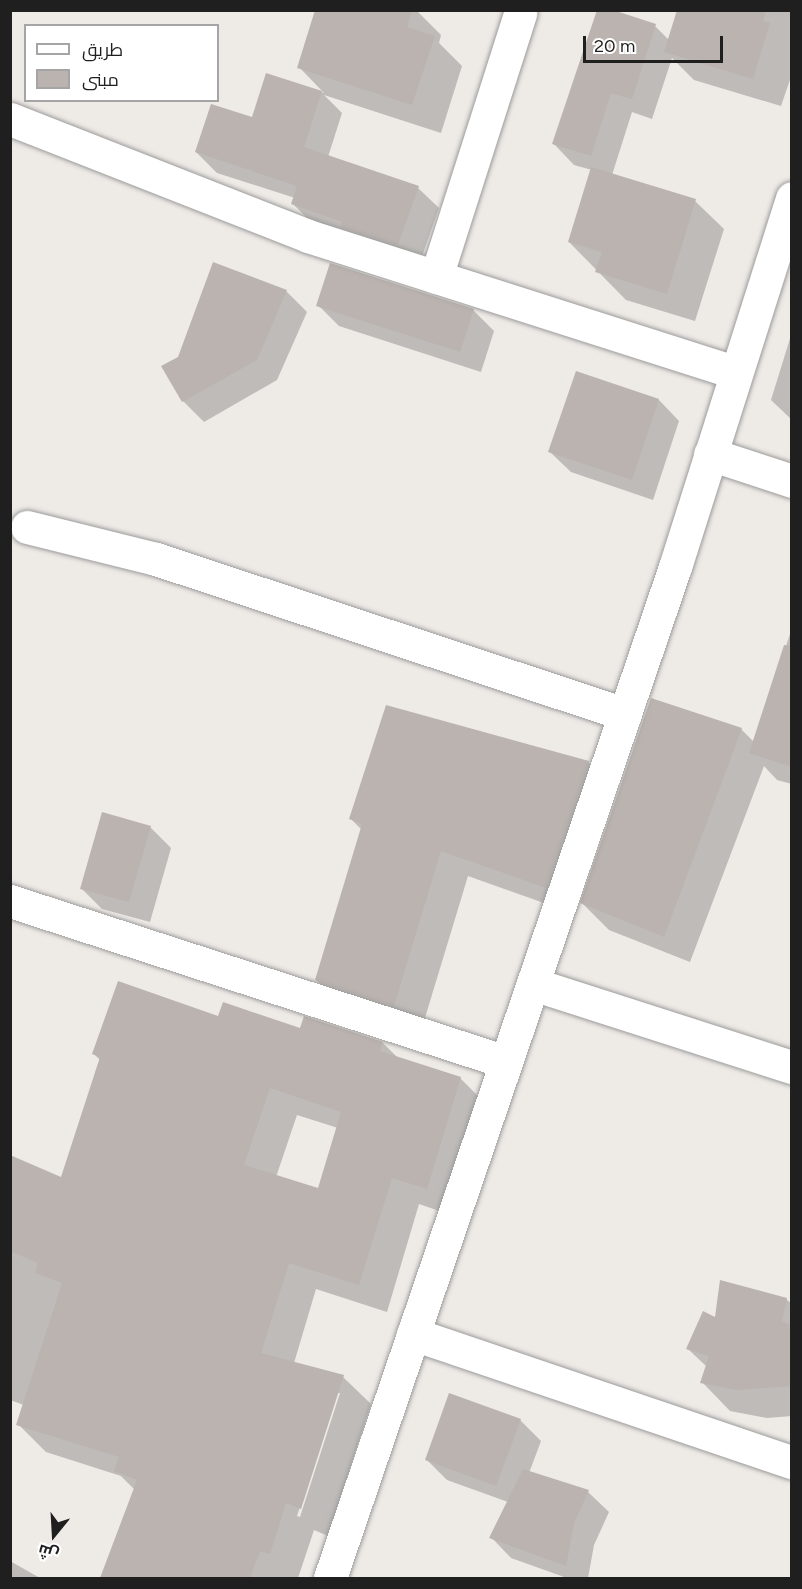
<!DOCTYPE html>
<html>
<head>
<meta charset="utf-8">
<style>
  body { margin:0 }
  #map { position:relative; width:802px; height:1589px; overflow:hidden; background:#eeeae6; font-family:Figtree,Cairo,sans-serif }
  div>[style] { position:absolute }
  .shadow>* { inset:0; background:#0003 }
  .building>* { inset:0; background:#bbb3af }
  .roads { filter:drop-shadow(0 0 2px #9c9c9c) drop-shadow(0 0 2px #9c9c9c) }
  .minor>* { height:33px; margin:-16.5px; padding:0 16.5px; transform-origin:16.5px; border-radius:16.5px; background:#fff }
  span { translate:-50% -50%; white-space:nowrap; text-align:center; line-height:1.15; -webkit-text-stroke:4.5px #fff; paint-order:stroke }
  .frame { position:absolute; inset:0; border:12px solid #1f1f1f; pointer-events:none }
  .legend { position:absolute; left:24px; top:24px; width:195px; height:78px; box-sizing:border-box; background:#fff; border:2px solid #a5a5a5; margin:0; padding:8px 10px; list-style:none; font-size:18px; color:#1f1f1f }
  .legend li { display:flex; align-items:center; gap:12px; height:30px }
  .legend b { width:30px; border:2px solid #a5a5a5 }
  .north { position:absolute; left:24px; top:1505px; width:60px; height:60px; -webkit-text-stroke:4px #fff; paint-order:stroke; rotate:198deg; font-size:16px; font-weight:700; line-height:24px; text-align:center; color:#1f1f1f }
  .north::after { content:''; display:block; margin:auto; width:21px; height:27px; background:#1f1f1f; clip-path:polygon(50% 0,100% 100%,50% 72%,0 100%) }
  .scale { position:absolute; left:583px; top:36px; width:140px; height:27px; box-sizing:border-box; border:3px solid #1f1f1f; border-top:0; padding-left:8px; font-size:18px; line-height:21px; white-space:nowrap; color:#1f1f1f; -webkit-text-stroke:4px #fff; paint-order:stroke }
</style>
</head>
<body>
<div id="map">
  <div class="shadow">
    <div style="clip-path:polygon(344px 10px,416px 10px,441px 35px,439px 43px,462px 66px,441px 133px,324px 95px,342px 113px,328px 157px,418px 188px,439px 208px,419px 265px,313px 224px,293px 204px,295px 198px,217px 173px,196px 152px,253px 119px,267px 74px,324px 93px,299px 67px)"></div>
    <div style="clip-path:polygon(678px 10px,792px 10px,792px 74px,781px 106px,694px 80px,672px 58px,652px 119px,632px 112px,612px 175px,695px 201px,724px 229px,695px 321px,626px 300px,569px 242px,592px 170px,574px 165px,554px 144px,655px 26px,669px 40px)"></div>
    <div style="clip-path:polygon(286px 291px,307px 312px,277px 380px,204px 422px,183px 401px)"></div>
    <div style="clip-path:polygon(318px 305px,473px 310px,494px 331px,481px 372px,339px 326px)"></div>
    <div style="clip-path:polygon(792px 332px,792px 420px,771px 400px)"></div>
    <div style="clip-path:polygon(659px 400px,679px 421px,653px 500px,571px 472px,550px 452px)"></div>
    <div style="clip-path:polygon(792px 628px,792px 784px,777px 780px,764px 766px,690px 962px,609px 930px,582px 903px,741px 729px,754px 742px)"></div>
    <div style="clip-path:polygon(588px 762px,615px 789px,572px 913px,468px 876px,421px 1031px,343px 1006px,316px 980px,362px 830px,351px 819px)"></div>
    <div style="clip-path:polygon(150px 827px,171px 848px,150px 922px,102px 909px,82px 889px)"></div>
    <div style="clip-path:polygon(evenodd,219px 1018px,383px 1043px,398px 1058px,460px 1078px,488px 1106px,454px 1216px,419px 1204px,387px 1312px,316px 1289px,294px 1363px,343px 1377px,371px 1404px,328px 1536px,314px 1530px,298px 1578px,102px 1578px,135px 1490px,121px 1476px,46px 1452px,18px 1424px,24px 1405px,10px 1400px,10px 1157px,62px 1179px,100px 1060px,94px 1054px,219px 1018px,297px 1115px,338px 1128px,319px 1190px,276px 1177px,297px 1115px,219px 1018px,337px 1393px,340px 1393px,300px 1517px,297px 1516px,337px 1393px)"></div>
    <div style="clip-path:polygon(786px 1299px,792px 1304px,792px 1416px,767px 1418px,730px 1411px,702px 1382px,707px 1367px,688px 1349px,716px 1319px)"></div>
    <div style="clip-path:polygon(520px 1420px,541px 1441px,529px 1473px,588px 1492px,609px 1512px,594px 1545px,588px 1578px,567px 1578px,511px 1558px,491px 1537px,508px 1502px,447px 1480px,427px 1460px)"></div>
    <div style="clip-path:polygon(10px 1561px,40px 1578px,10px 1578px)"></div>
  </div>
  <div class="building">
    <div style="clip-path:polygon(315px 10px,412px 10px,407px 27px,435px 36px,412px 105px,297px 68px)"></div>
    <div style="clip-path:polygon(597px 10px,613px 10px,656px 24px,632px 99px,611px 93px,591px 156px,552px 144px)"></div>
    <div style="clip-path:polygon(677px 10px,766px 10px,763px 21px,770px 23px,753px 79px,664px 52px)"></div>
    <div style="clip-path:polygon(266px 73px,322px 91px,304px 147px,419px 186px,398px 245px,341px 227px,342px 222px,291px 204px,297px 186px,195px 152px,211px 104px,252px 117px)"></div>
    <div style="clip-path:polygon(591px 167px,696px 199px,667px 294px,595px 272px,602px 252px,568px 242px)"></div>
    <div style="clip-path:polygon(213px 262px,287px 290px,257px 360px,182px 402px,161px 366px,178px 357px)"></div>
    <div style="clip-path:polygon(330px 263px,474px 309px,460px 352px,316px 306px)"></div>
    <div style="clip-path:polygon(576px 371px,659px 399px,632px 480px,548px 452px)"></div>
    <div style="clip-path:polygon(784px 645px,792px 646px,792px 767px,749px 753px)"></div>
    <div style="clip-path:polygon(651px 698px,742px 728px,664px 937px,580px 903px)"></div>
    <div style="clip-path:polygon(386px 705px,589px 761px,546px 888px,441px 851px,394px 1006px,315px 980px,362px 824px,349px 819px)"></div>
    <div style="clip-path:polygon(102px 812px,151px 826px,129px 902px,80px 889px)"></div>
    <div style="clip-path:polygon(evenodd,118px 981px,218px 1016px,223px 1002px,300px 1028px,304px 1016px,383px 1042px,380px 1051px,461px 1077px,427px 1189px,392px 1178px,359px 1285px,289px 1263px,261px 1353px,344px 1375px,301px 1509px,286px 1503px,270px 1554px,260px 1551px,250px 1578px,100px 1578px,137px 1480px,114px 1471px,119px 1457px,16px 1425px,62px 1283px,35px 1273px,38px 1263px,10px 1251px,10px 1155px,61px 1177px,100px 1057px,92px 1054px,118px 981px,270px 1088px,341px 1112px,318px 1188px,244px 1165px,270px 1088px)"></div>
    <div style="clip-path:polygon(720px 1280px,787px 1298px,782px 1321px,792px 1326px,792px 1386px,737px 1390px,700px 1383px,709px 1356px,686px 1349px,703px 1311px,715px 1317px)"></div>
    <div style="clip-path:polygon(449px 1393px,521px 1419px,496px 1486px,425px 1460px)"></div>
    <div style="clip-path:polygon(523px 1469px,589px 1490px,574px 1524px,566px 1566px,489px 1538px)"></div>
  </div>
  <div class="roads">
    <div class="minor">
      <div style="left:10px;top:119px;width:320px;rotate:21.4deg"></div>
      <div style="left:308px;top:236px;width:448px;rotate:17.7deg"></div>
      <div style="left:436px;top:277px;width:277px;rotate:-72.3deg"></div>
      <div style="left:710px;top:454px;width:86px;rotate:18.2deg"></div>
      <div style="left:27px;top:527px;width:133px;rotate:13.9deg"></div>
      <div style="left:156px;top:559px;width:494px;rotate:18.3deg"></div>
      <div style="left:10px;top:901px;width:521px;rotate:17.98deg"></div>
      <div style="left:533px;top:984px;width:272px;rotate:17.8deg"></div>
      <div style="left:413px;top:1334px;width:400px;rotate:18.7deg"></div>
      <div style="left:330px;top:1578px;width:1068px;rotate:-71.16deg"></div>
      <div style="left:675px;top:567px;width:387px;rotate:-72.4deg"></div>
    </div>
  </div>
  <div class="frame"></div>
  <ul class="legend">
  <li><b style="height:8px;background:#fff"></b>طريق</li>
  <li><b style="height:16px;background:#bbb3af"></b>مبنى</li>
  </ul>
  <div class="north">ش</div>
  <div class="scale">20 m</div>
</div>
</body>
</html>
